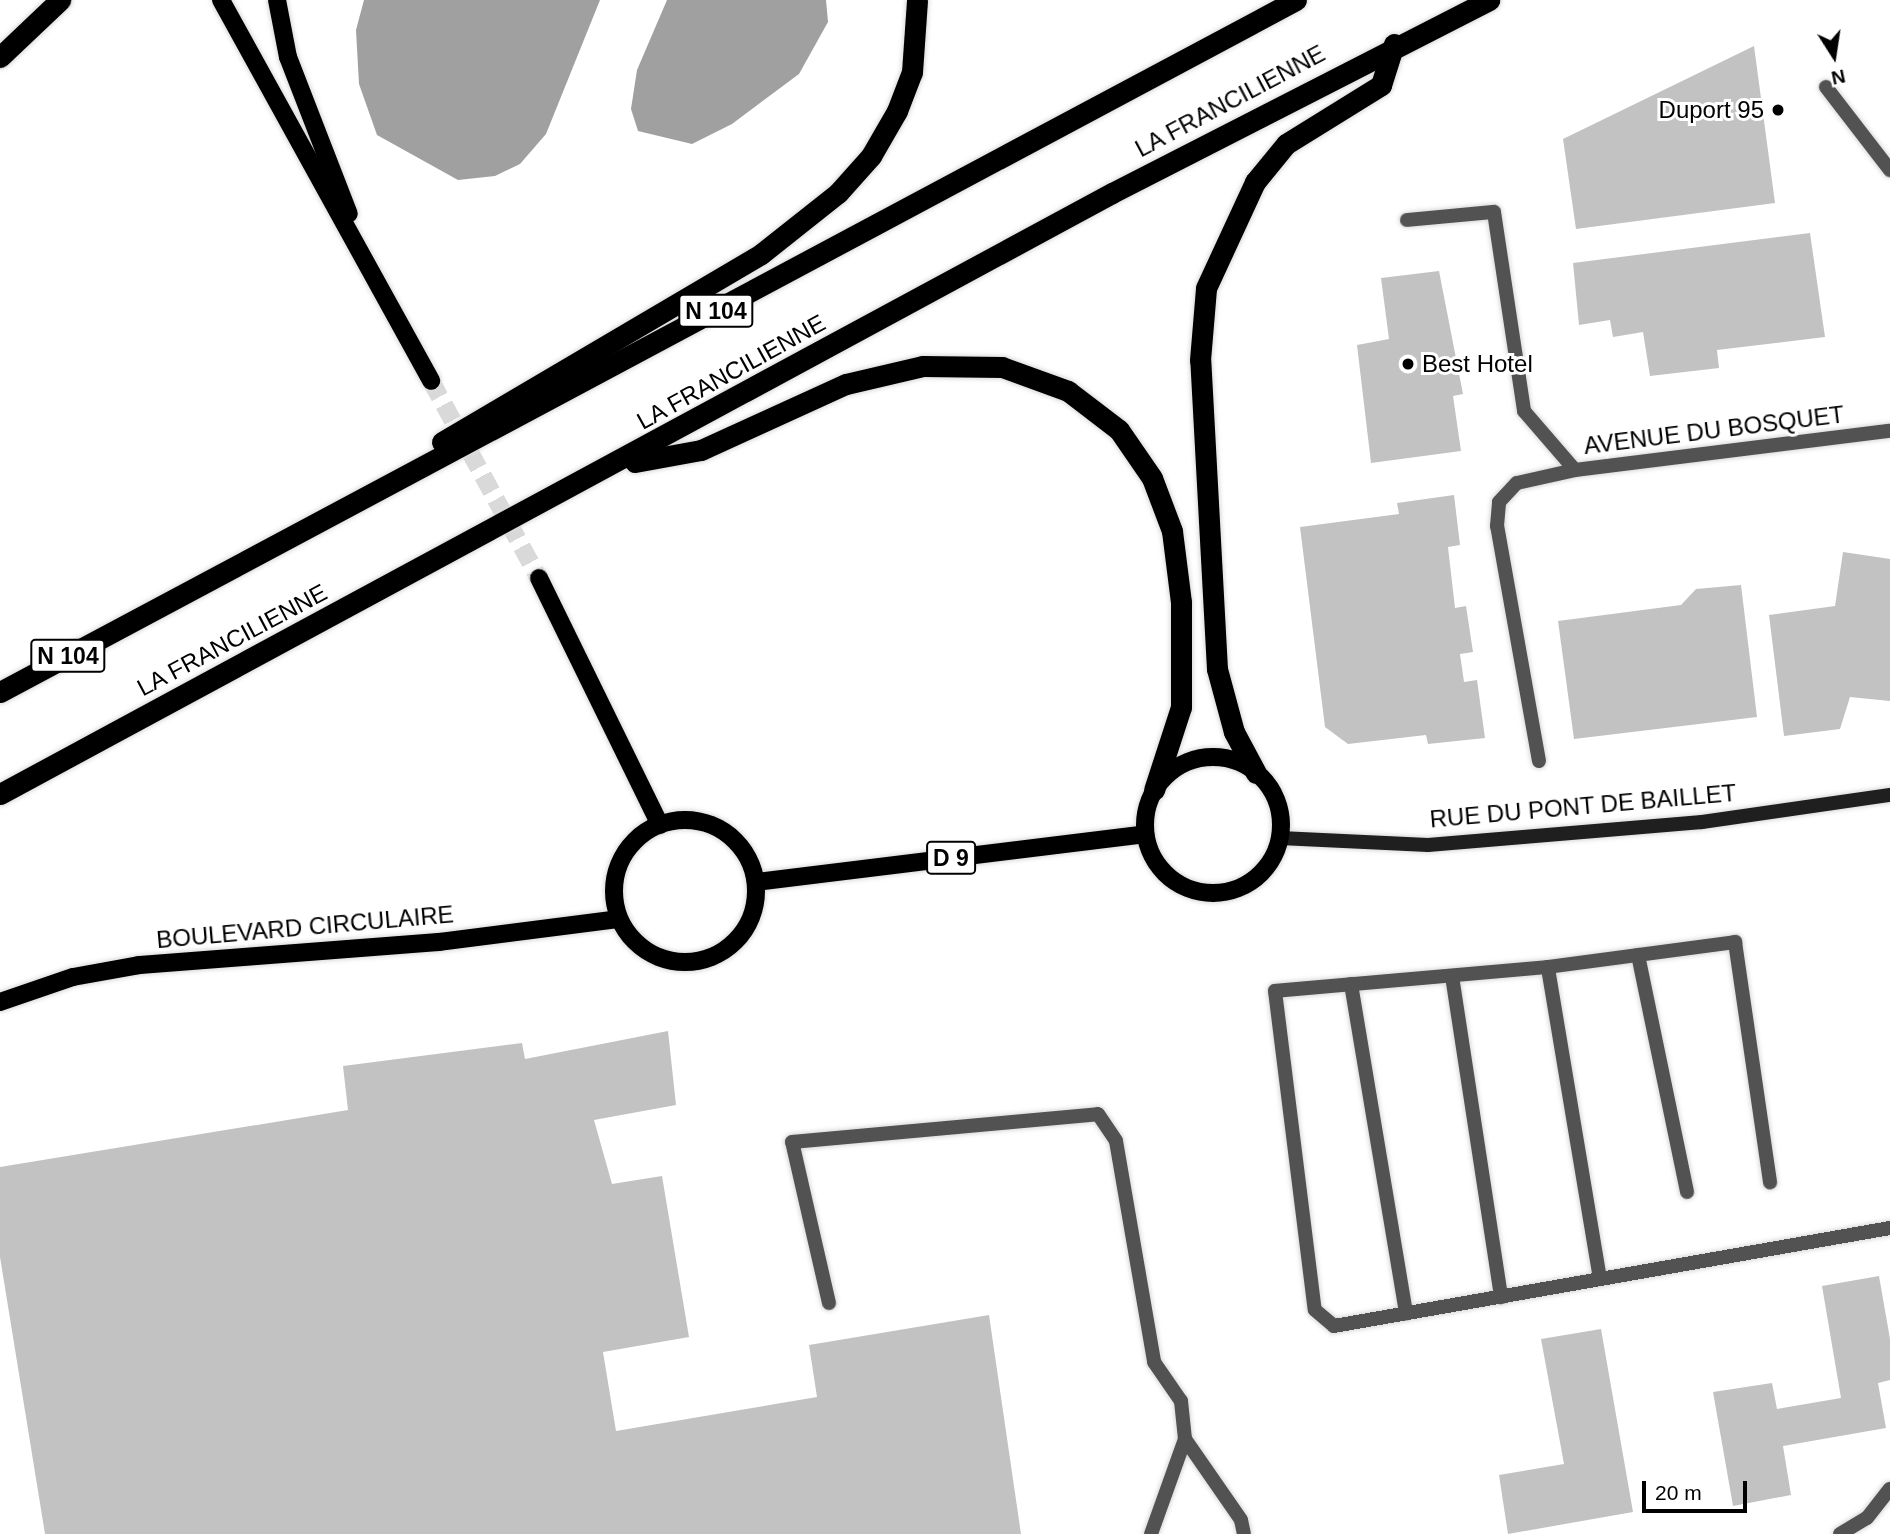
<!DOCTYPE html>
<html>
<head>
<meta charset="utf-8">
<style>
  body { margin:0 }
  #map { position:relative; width:1890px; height:1534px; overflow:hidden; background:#fff; font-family:Helvetica,sans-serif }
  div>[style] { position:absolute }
  .water>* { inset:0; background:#a0a0a0 }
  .building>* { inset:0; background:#c2c2c2 }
  .primary-tunnel>* { height:18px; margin-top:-9px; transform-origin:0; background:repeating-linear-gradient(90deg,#d9d9d9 0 18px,transparent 0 27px) }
  .roads { filter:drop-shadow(0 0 2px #dbdbdb) drop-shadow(0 0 2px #dbdbdb) }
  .lane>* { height:14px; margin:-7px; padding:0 7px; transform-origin:7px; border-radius:7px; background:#525252 }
  .street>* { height:14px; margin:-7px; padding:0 7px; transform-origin:7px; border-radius:7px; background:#525252 }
  .secondary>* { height:14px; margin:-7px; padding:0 7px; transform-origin:7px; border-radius:7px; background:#1f1f1f }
  .primary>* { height:18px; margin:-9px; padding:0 9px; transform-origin:9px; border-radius:9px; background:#000 }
  .primary>.ring { margin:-9px; padding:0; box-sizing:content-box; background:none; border:18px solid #000; border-radius:50% }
  .highway>* { height:21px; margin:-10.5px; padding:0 10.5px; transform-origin:10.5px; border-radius:10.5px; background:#000 }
  .dots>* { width:19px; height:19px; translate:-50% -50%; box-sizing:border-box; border:4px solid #fff; border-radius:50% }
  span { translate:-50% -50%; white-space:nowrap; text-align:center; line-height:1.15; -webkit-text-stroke:6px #fff; paint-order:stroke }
  .shield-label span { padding:2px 5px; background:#fff; border:2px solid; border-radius:5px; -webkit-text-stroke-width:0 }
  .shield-label { font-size:23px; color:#000; font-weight:700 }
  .street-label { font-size:24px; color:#000 }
  .poi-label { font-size:24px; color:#000 }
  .right { translate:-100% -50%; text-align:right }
  .left { translate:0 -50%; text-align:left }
  .north { position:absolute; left:1799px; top:21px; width:70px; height:70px; -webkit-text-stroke:5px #fff; paint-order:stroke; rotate:168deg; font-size:19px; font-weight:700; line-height:28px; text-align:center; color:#000 }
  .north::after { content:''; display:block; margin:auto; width:24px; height:32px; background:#000; clip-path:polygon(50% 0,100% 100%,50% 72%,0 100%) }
  .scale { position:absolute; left:1642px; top:1481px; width:105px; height:32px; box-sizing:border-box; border:4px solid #000; border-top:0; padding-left:9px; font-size:21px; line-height:24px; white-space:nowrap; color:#000; -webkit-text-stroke:5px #fff; paint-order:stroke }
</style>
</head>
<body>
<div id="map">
  <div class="water">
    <div style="clip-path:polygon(364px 0,600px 0,546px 134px,520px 164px,495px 176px,458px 180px,377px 135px,359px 84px,356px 30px)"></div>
    <div style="clip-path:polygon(667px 0,826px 0,828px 22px,799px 74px,732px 124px,692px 144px,638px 131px,631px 109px,637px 70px)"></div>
  </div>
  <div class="building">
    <div style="clip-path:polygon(1754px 46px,1775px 203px,1576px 229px,1563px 139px)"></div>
    <div style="clip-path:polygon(1810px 233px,1825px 337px,1717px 350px,1719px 368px,1650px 376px,1643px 332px,1613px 337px,1610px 320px,1579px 325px,1573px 263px)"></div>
    <div style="clip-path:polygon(1439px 271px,1463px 394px,1453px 396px,1461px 451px,1371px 463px,1357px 345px,1389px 339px,1381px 278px)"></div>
    <div style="clip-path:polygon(1454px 495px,1460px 545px,1448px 547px,1455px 608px,1466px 606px,1473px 652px,1460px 654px,1464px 682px,1477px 680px,1485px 738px,1428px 744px,1426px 735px,1348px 744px,1325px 727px,1300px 527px,1399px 514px,1397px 503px)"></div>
    <div style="clip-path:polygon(1843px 552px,1890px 559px,1890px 701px,1850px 697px,1840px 729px,1784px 736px,1769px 615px,1835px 606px)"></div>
    <div style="clip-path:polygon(1741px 585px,1757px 717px,1574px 739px,1558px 621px,1681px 605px,1696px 589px)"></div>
    <div style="clip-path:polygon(668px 1031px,676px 1105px,594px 1120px,612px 1184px,662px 1176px,689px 1337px,603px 1352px,616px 1431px,817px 1397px,809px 1345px,989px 1315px,1021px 1534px,45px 1534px,0 1257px,0 1167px,348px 1110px,343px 1066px,522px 1043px,525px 1059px)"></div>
    <div style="clip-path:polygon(1879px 1276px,1890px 1339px,1890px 1380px,1878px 1383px,1886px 1428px,1783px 1446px,1791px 1495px,1733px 1506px,1713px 1392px,1772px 1383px,1777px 1409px,1841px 1398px,1822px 1286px)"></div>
    <div style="clip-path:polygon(1601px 1329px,1633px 1512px,1508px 1534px,1499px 1475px,1564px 1464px,1541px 1339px)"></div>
  </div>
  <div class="primary-tunnel">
    <div style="left:431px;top:381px;width:225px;rotate:61.3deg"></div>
  </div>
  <div class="roads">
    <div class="lane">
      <div style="left:1826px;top:87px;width:105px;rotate:52.4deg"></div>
      <div style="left:1539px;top:761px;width:239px;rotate:-100.1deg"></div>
      <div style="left:1497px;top:526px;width:24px;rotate:-85deg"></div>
      <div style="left:1499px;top:502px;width:26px;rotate:-47deg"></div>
      <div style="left:1517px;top:483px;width:59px;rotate:-12.6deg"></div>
      <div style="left:1638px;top:955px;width:242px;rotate:78.3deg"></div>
      <div style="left:1548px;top:967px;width:189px;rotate:-7.6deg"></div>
      <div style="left:1735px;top:942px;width:243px;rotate:81.7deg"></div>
      <div style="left:1452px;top:976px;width:325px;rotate:81.3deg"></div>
      <div style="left:1351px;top:984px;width:334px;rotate:80.5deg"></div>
      <div style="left:1600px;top:1279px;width:316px;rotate:-99.5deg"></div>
      <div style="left:1548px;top:967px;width:274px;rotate:175deg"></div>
      <div style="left:1275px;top:991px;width:321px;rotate:82.9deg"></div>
      <div style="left:1315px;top:1310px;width:25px;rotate:40deg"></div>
      <div style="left:1334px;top:1326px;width:565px;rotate:-10deg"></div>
      <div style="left:829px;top:1303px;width:165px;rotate:-102.9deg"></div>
      <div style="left:792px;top:1142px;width:307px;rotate:-5.2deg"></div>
      <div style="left:1098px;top:1114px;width:32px;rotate:56deg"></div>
      <div style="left:1116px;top:1141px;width:224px;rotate:80.2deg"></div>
      <div style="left:1154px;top:1362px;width:47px;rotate:55.3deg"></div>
      <div style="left:1181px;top:1401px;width:38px;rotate:84deg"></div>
      <div style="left:1185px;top:1439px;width:98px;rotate:55.3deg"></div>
      <div style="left:1241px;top:1520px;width:14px;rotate:78deg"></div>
      <div style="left:1151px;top:1534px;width:101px;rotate:-70.3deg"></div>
      <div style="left:1840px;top:1534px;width:31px;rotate:-31deg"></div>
      <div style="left:1867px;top:1518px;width:37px;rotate:-52deg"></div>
    </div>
    <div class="street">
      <div style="left:1407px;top:220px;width:87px;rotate:-5.3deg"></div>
      <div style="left:1494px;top:212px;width:201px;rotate:81.4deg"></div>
      <div style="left:1524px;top:411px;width:78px;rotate:49.2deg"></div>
      <div style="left:1575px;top:470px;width:317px;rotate:-7.1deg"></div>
    </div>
    <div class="secondary">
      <div style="left:1280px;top:838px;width:148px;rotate:2.7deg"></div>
      <div style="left:1428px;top:845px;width:275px;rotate:-4.8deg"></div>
      <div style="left:1702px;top:822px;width:190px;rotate:-8.2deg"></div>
    </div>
    <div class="primary">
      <div style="left:221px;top:0;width:435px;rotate:61.1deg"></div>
      <div style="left:277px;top:0;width:58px;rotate:79.1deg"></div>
      <div style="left:288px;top:57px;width:168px;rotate:68.8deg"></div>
      <div style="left:539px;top:578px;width:275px;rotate:63.9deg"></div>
      <div class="ring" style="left:1145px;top:757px;width:118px;height:118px"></div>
      <div class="ring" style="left:614px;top:820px;width:124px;height:124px"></div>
      <div style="left:756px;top:882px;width:392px;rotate:-7deg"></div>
      <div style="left:0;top:1002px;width:77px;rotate:-18.9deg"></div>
      <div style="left:73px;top:977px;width:67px;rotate:-10.3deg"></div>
      <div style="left:139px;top:965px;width:301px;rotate:-4.4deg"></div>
      <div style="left:439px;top:942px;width:181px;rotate:-7.3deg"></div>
    </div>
    <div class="highway">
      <div style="left:0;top:57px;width:83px;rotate:-43.5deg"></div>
      <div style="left:442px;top:442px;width:370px;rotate:-30.5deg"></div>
      <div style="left:761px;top:254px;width:98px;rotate:-38.4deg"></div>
      <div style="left:838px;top:193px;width:50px;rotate:-48.3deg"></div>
      <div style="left:871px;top:156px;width:52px;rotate:-60deg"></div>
      <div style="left:897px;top:111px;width:42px;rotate:-69deg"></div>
      <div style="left:912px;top:72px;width:72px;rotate:-86deg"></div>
      <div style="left:635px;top:462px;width:67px;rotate:-10.3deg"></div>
      <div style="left:701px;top:450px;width:159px;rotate:-24.5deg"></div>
      <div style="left:846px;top:384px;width:79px;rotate:-13.2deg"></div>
      <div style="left:923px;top:366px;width:79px;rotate:0.7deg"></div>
      <div style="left:1002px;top:367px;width:70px;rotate:20deg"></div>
      <div style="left:1068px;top:391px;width:64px;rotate:37.4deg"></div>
      <div style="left:1119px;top:430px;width:58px;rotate:55.5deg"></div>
      <div style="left:1152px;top:478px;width:57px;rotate:69.3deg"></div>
      <div style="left:1172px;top:531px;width:72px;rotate:82.8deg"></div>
      <div style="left:1181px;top:602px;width:105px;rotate:90deg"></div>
      <div style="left:1181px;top:707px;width:87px;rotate:108deg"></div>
      <div style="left:0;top:692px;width:1469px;rotate:-28.1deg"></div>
      <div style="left:1256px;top:773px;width:47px;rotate:-118.2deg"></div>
      <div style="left:1234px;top:732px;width:65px;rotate:-105.1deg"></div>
      <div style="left:1217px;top:669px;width:309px;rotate:-93.1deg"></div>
      <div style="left:1200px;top:360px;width:72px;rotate:-85.2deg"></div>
      <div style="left:1206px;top:288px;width:117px;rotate:-65.2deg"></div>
      <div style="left:1255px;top:182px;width:49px;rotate:-50.8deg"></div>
      <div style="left:1286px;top:144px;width:112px;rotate:-31.8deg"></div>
      <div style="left:1381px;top:85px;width:43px;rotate:-72.4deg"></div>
      <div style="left:0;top:794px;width:1264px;rotate:-28.39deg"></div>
      <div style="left:1112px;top:193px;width:424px;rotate:-27.1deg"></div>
    </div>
  </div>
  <div class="dots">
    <div style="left:1778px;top:110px;background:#000"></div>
    <div style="left:1408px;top:364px;background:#000"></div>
  </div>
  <div class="shield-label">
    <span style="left:716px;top:311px">N 104</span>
    <span style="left:68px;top:656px">N 104</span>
    <span style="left:951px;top:858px">D 9</span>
  </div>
  <div class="street-label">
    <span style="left:1230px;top:101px;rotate:-28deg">LA FRANCILIENNE</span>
    <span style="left:731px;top:372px;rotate:-29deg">LA FRANCILIENNE</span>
    <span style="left:1714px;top:430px;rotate:-7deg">AVENUE DU BOSQUET</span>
    <span style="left:232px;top:640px;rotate:-28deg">LA FRANCILIENNE</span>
    <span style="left:1583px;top:806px;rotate:-5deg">RUE DU PONT DE BAILLET</span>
    <span style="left:305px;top:927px;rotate:-5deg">BOULEVARD CIRCULAIRE</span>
  </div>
  <div class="poi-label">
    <span class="right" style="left:1764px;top:110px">Duport 95</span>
    <span class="left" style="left:1422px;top:364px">Best Hotel</span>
  </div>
  <div class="north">N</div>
  <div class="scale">20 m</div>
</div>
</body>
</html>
